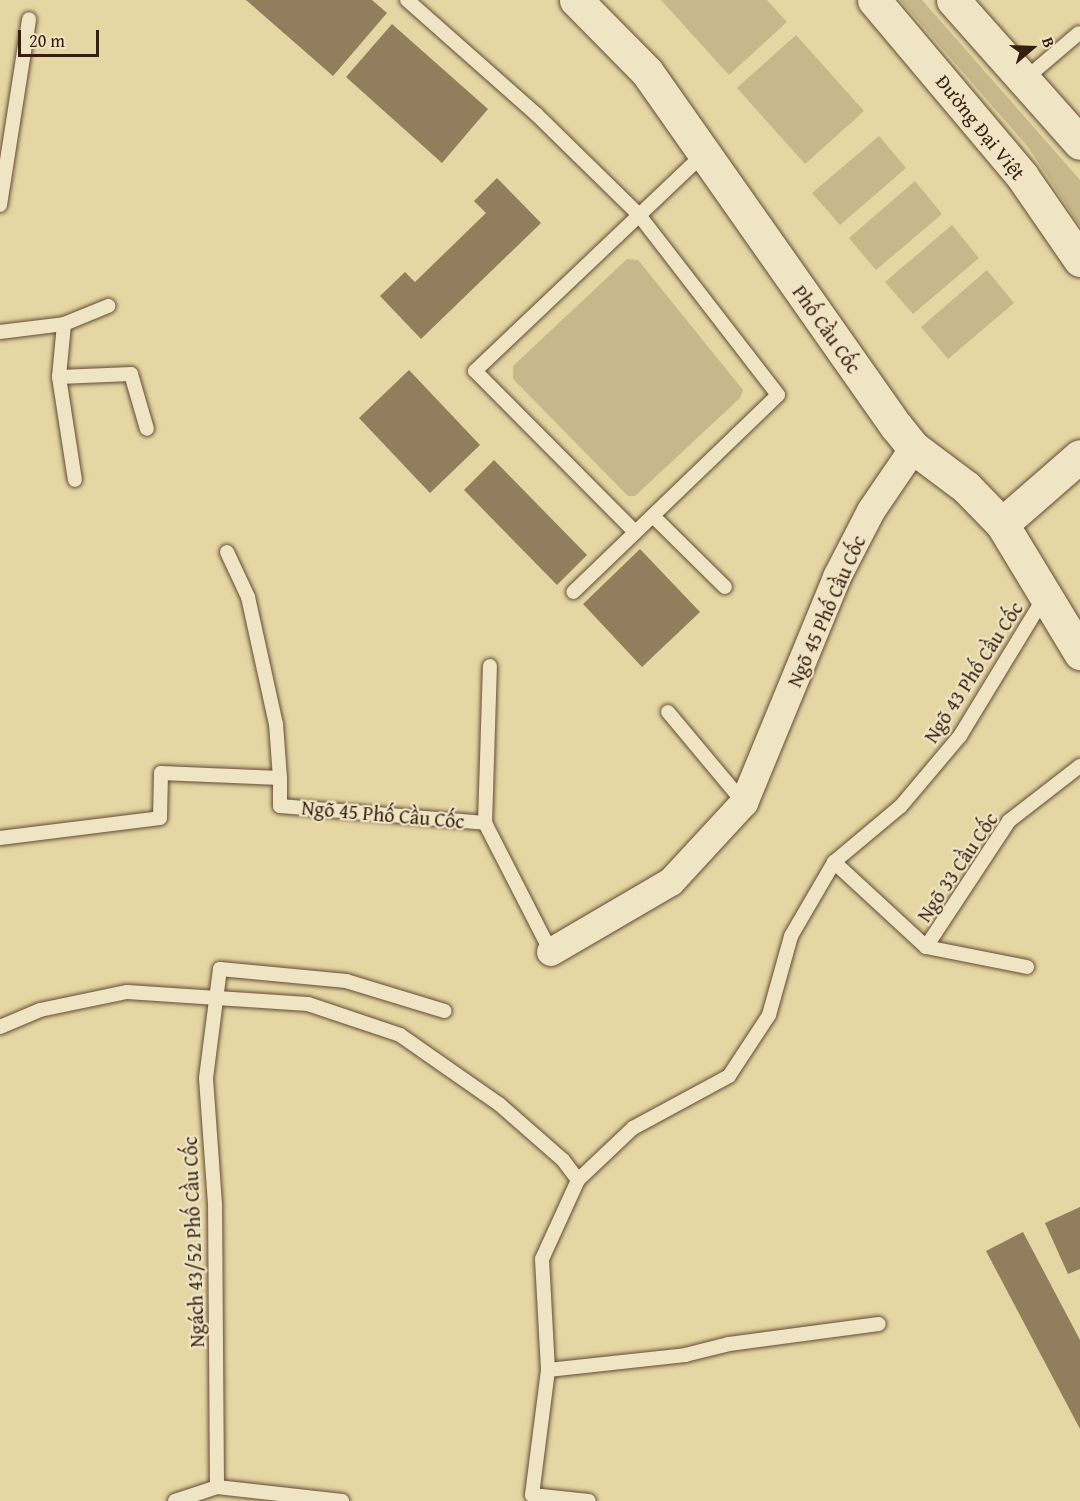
<!DOCTYPE html>
<html>
<head>
<meta charset="utf-8">
<style>
  body { margin:0 }
  #map { position:relative; width:1080px; height:1501px; overflow:hidden; background:#e6d6a3; font-family:"Gentium Book Plus",serif }
  div>[style] { position:absolute }
  .green>* { inset:0; background:#c8b78a }
  .building>* { inset:0; background:#927e5d }
  .roads { filter:drop-shadow(0 0 2px #624c36) drop-shadow(0 0 2px #624c36) }
  .lane>* { height:14px; margin:-7px; padding:0 7px; transform-origin:7px; border-radius:7px; background:#efe4c3 }
  .street>* { height:28px; margin:-14px; padding:0 14px; transform-origin:14px; border-radius:14px; background:#efe4c3 }
  .secondary>* { height:33px; margin:-16.5px; padding:0 16.5px; transform-origin:16.5px; border-radius:16.5px; background:#efe4c3 }
  span { translate:-50% -50%; white-space:nowrap; text-align:center; line-height:1.15; -webkit-text-stroke:4.5px #efe4c3; paint-order:stroke }
  .street-label { font-size:20px; color:#361e12 }
  .north { position:absolute; left:1002px; top:18px; width:60px; height:60px; -webkit-text-stroke:4px #efe4c3; paint-order:stroke; rotate:71deg; font-size:16px; font-weight:700; line-height:24px; text-align:center; color:#361e12 }
  .north::after { content:''; display:block; margin:auto; width:21px; height:27px; background:#361e12; clip-path:polygon(50% 0,100% 100%,50% 72%,0 100%) }
  .scale { position:absolute; left:18px; top:30px; width:81px; height:27px; box-sizing:border-box; border:3px solid #361e12; border-top:0; padding-left:8px; font-size:18px; line-height:21px; white-space:nowrap; color:#361e12; -webkit-text-stroke:4px #efe4c3; paint-order:stroke }
</style>
</head>
<body>
<div id="map">
  <div class="green">
    <div style="clip-path:polygon(661px 0,767px 0,787px 22px,729px 75px)"></div>
    <div style="clip-path:polygon(900px 0,922px 0,1080px 180px,1080px 226px,1028px 147px)"></div>
    <div style="clip-path:polygon(796px 35px,864px 111px,805px 164px,737px 88px)"></div>
    <div style="clip-path:polygon(879px 136px,906px 168px,840px 225px,812px 193px)"></div>
    <div style="clip-path:polygon(915px 181px,942px 214px,876px 270px,849px 238px)"></div>
    <div style="clip-path:polygon(952px 225px,979px 258px,913px 314px,885px 282px)"></div>
    <div style="clip-path:polygon(627px 259px,638px 260px,743px 390px,740px 398px,635px 496px,628px 496px,513px 379px,513px 366px)"></div>
    <div style="clip-path:polygon(987px 270px,1014px 303px,948px 359px,921px 327px)"></div>
  </div>
  <div class="building">
    <div style="clip-path:polygon(246px 0,372px 0,387px 13px,333px 76px)"></div>
    <div style="clip-path:polygon(392px 24px,488px 109px,442px 163px,346px 77px)"></div>
    <div style="clip-path:polygon(497px 178px,541px 223px,421px 339px,380px 296px,405px 272px,415px 282px,486px 213px,474px 201px)"></div>
    <div style="clip-path:polygon(409px 370px,480px 445px,430px 493px,359px 418px)"></div>
    <div style="clip-path:polygon(494px 460px,587px 555px,557px 585px,464px 490px)"></div>
    <div style="clip-path:polygon(640px 549px,700px 612px,642px 667px,583px 604px)"></div>
    <div style="clip-path:polygon(1080px 1207px,1080px 1269px,1068px 1274px,1045px 1223px)"></div>
    <div style="clip-path:polygon(1023px 1232px,1080px 1340px,1080px 1429px,986px 1251px)"></div>
  </div>
  <div class="roads">
    <div class="lane">
      <div style="left:407px;top:0;width:172px;rotate:41.5deg"></div>
      <div style="left:536px;top:114px;width:144px;rotate:44.4deg"></div>
      <div style="left:639px;top:215px;width:227px;rotate:52.3deg"></div>
      <div style="left:778px;top:395px;width:284px;rotate:136.1deg"></div>
      <div style="left:1024px;top:80px;width:72px;rotate:-40.5deg"></div>
      <div style="left:0;top:205px;width:188px;rotate:-81.1deg"></div>
      <div style="left:64px;top:324px;width:53px;rotate:95.4deg"></div>
      <div style="left:59px;top:377px;width:104px;rotate:81.2deg"></div>
      <div style="left:0;top:332px;width:64px;rotate:-7.1deg"></div>
      <div style="left:64px;top:324px;width:48px;rotate:-22.2deg"></div>
      <div style="left:59px;top:377px;width:72px;rotate:-2.4deg"></div>
      <div style="left:131px;top:374px;width:57px;rotate:73.8deg"></div>
      <div style="left:653px;top:516px;width:101px;rotate:44.6deg"></div>
      <div style="left:635px;top:532px;width:227px;rotate:-134.8deg"></div>
      <div style="left:475px;top:371px;width:315px;rotate:-43.5deg"></div>
      <div style="left:227px;top:552px;width:50px;rotate:65deg"></div>
      <div style="left:248px;top:597px;width:130px;rotate:77.6deg"></div>
      <div style="left:276px;top:724px;width:54px;rotate:85.8deg"></div>
      <div style="left:668px;top:712px;width:119px;rotate:50.1deg"></div>
      <div style="left:485px;top:823px;width:157px;rotate:-88.2deg"></div>
      <div style="left:0;top:838px;width:161px;rotate:-7.1deg"></div>
      <div style="left:160px;top:818px;width:45px;rotate:-88.7deg"></div>
      <div style="left:161px;top:773px;width:119px;rotate:2.4deg"></div>
      <div style="left:280px;top:778px;width:28px;rotate:90deg"></div>
      <div style="left:280px;top:806px;width:206px;rotate:4.7deg"></div>
      <div style="left:485px;top:823px;width:145px;rotate:62.9deg"></div>
      <div style="left:834px;top:862px;width:125px;rotate:42.7deg"></div>
      <div style="left:926px;top:947px;width:103px;rotate:11.2deg"></div>
      <div style="left:926px;top:947px;width:151px;rotate:-56.6deg"></div>
      <div style="left:1009px;top:821px;width:90px;rotate:-37.8deg"></div>
      <div style="left:0;top:1027px;width:43px;rotate:-23deg"></div>
      <div style="left:40px;top:1010px;width:89px;rotate:-11.7deg"></div>
      <div style="left:127px;top:992px;width:181px;rotate:3.8deg"></div>
      <div style="left:308px;top:1004px;width:97px;rotate:18.6deg"></div>
      <div style="left:400px;top:1035px;width:121px;rotate:34.9deg"></div>
      <div style="left:499px;top:1104px;width:85px;rotate:41.2deg"></div>
      <div style="left:563px;top:1160px;width:25px;rotate:53deg"></div>
      <div style="left:548px;top:1370px;width:138px;rotate:-6.2deg"></div>
      <div style="left:685px;top:1355px;width:45px;rotate:-14deg"></div>
      <div style="left:729px;top:1344px;width:151px;rotate:-7.6deg"></div>
      <div style="left:217px;top:1487px;width:283px;rotate:-90.4deg"></div>
      <div style="left:215px;top:1204px;width:126px;rotate:-94.1deg"></div>
      <div style="left:206px;top:1078px;width:110px;rotate:-82.7deg"></div>
      <div style="left:220px;top:969px;width:127px;rotate:5.4deg"></div>
      <div style="left:346px;top:981px;width:103px;rotate:16.9deg"></div>
      <div style="left:532px;top:1495px;width:126px;rotate:-82.7deg"></div>
      <div style="left:548px;top:1370px;width:111px;rotate:-93.1deg"></div>
      <div style="left:542px;top:1259px;width:87px;rotate:-65.5deg"></div>
      <div style="left:578px;top:1180px;width:76px;rotate:-43.4deg"></div>
      <div style="left:633px;top:1128px;width:109px;rotate:-28.4deg"></div>
      <div style="left:729px;top:1076px;width:73px;rotate:-56.7deg"></div>
      <div style="left:769px;top:1015px;width:82px;rotate:-74.4deg"></div>
      <div style="left:791px;top:936px;width:86px;rotate:-59.8deg"></div>
      <div style="left:834px;top:862px;width:87px;rotate:-39.9deg"></div>
      <div style="left:901px;top:806px;width:92px;rotate:-49.9deg"></div>
      <div style="left:960px;top:736px;width:164px;rotate:-58.7deg"></div>
      <div style="left:532px;top:1495px;width:57px;rotate:6deg"></div>
      <div style="left:175px;top:1501px;width:44px;rotate:-18.4deg"></div>
      <div style="left:217px;top:1487px;width:126px;rotate:6.4deg"></div>
    </div>
    <div class="street">
      <div style="left:551px;top:952px;width:139px;rotate:-30.3deg"></div>
      <div style="left:671px;top:882px;width:108px;rotate:-47.3deg"></div>
      <div style="left:744px;top:803px;width:244px;rotate:-67.6deg"></div>
      <div style="left:837px;top:577px;width:74px;rotate:-62.7deg"></div>
      <div style="left:871px;top:511px;width:76px;rotate:-55.7deg"></div>
    </div>
    <div class="secondary">
      <div style="left:576px;top:0;width:101px;rotate:45.4deg"></div>
      <div style="left:647px;top:72px;width:433px;rotate:54.9deg"></div>
      <div style="left:896px;top:426px;width:28px;rotate:51deg"></div>
      <div style="left:914px;top:448px;width:65px;rotate:36.9deg"></div>
      <div style="left:966px;top:487px;width:52px;rotate:45.8deg"></div>
      <div style="left:1002px;top:524px;width:151px;rotate:58.8deg"></div>
      <div style="left:874px;top:0;width:230px;rotate:49.9deg"></div>
      <div style="left:1022px;top:176px;width:102px;rotate:55.4deg"></div>
      <div style="left:953px;top:0;width:191px;rotate:48.4deg"></div>
      <div style="left:1002px;top:524px;width:103px;rotate:-41.1deg"></div>
    </div>
  </div>
  <div class="street-label">
    <span style="left:981px;top:127px;rotate:51deg">Đường Đại Việt</span>
    <span style="left:827px;top:329px;rotate:55deg">Phố Cầu Cốc</span>
    <span style="left:826px;top:611px;rotate:-66deg">Ngõ 45 Phố Cầu Cốc</span>
    <span style="left:973px;top:672px;rotate:-57deg">Ngõ 43 Phố Cầu Cốc</span>
    <span style="left:383px;top:814px;rotate:5deg">Ngõ 45 Phố Cầu Cốc</span>
    <span style="left:957px;top:867px;rotate:-56deg">Ngõ 33 Cầu Cốc</span>
    <span style="left:193px;top:1242px;rotate:-92deg">Ngách 43/52 Phố Cầu Cốc</span>
  </div>
  <div class="north">B</div>
  <div class="scale">20 m</div>
</div>
</body>
</html>
